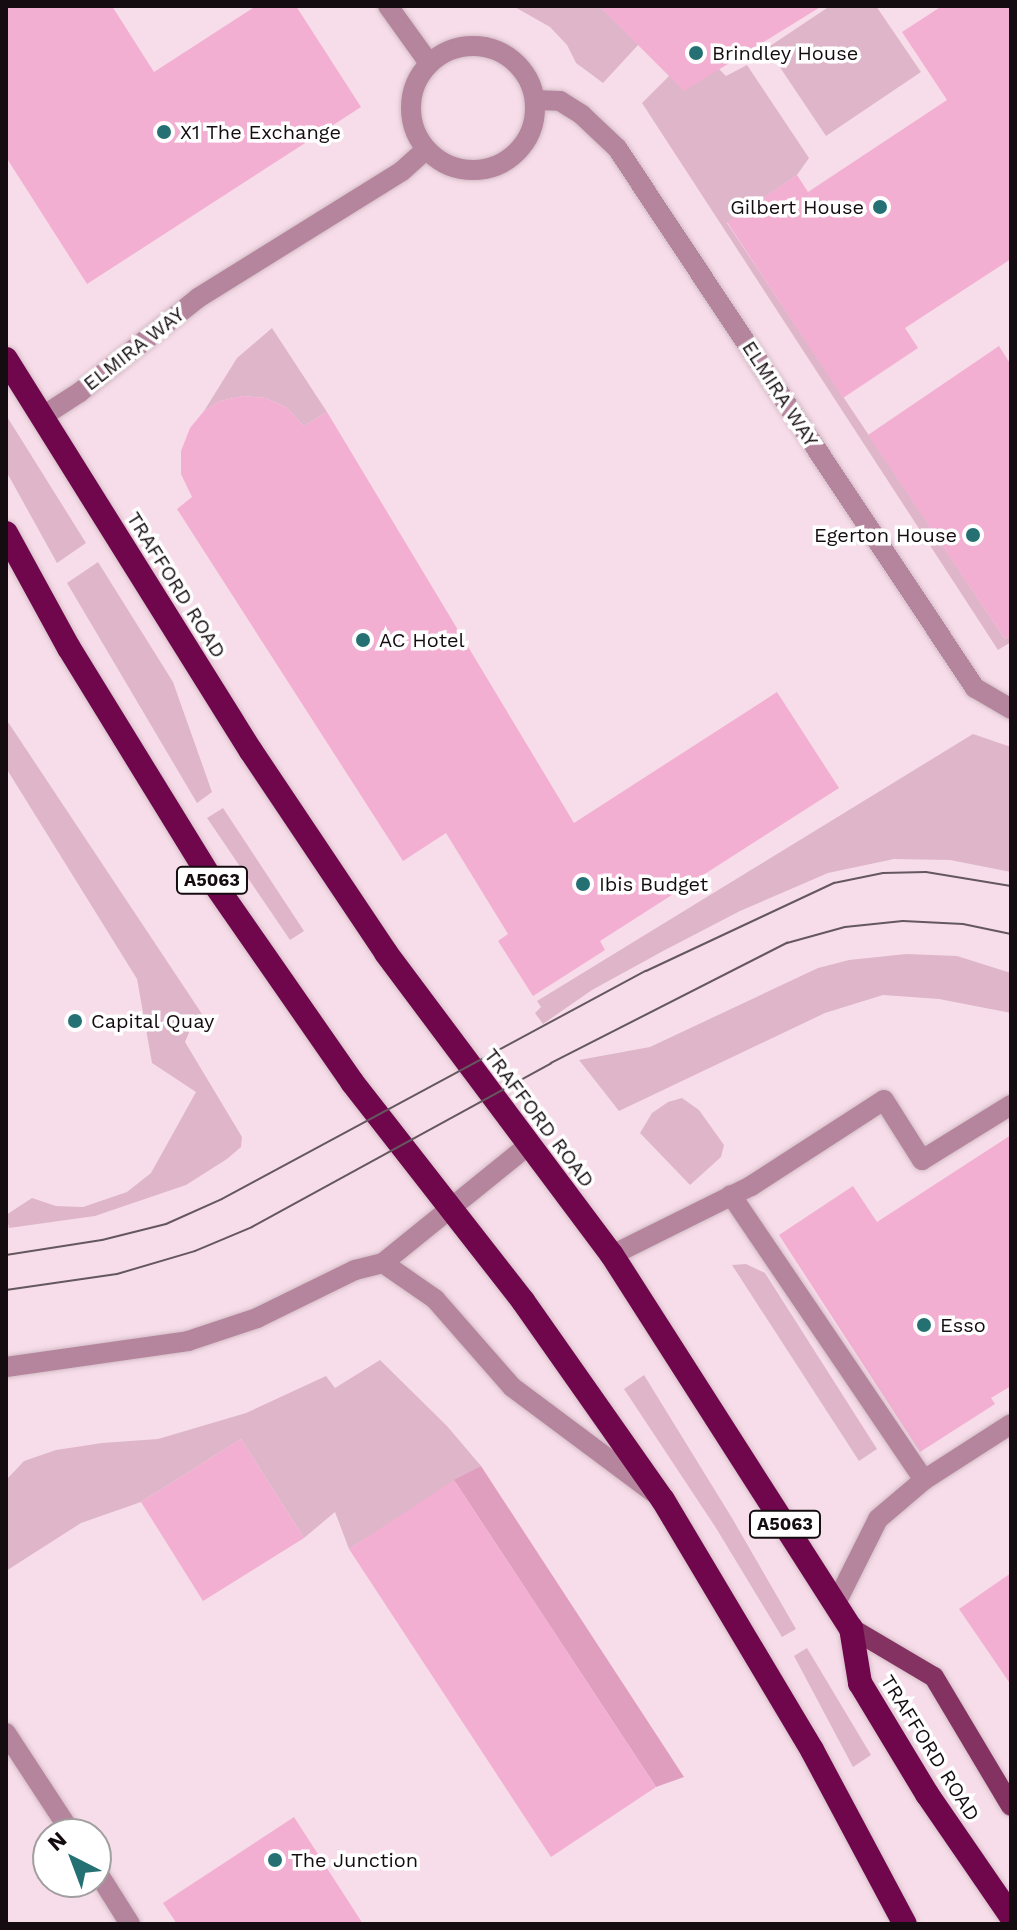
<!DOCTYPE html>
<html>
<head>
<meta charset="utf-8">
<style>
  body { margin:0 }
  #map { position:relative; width:1017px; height:1930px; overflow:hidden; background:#f7dde9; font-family:"Work Sans",sans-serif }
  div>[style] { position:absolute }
  .green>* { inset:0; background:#dfb6c9 }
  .forest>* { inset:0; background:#e09ebf }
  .building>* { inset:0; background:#f2afd1 }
  .roads { filter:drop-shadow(0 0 2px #d3bcc6) drop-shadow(0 0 2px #d3bcc6) }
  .lane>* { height:20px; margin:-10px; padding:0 10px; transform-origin:10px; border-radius:10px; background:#b5859d }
  .street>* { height:20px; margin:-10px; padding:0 10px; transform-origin:10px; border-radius:10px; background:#b5859d }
  .street>.ring { margin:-10px; padding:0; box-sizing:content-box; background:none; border:20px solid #b5859d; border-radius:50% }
  .primary>* { height:20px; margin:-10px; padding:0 10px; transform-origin:10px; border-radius:10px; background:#843262 }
  .highway>* { height:24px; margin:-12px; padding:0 12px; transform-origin:12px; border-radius:12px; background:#70064c }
  .tram>* { height:2px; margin:-1px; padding:0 1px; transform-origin:1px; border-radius:1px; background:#65575e }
  .dots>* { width:22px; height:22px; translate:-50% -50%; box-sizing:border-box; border:4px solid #fff; border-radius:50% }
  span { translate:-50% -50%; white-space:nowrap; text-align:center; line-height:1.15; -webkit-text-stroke:7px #fff; paint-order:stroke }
  .shield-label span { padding:2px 6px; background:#fff; border:2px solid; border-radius:6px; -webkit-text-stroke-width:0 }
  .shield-label { font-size:18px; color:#140c10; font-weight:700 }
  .poi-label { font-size:20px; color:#140c10 }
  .left { translate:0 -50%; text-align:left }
  .right { translate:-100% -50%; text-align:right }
  .street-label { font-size:20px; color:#140c10 }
  .frame { position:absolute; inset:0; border:8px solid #140c10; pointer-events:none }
  .north { position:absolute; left:32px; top:1818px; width:80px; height:80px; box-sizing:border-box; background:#fff; border:2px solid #a19e9f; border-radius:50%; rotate:318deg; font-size:22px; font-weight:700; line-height:32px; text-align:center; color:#140c10 }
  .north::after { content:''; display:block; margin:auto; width:28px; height:36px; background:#257072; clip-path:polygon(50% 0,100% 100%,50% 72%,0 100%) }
</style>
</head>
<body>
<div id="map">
  <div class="green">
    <div style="clip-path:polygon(513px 6px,599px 6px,639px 44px,603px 83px,576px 63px,567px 45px,550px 27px)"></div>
    <div style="clip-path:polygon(830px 6px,876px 6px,921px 72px,826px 136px,767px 48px)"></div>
    <div style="clip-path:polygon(747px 65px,809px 158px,797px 175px,727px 223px,1005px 639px,1011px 635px,1011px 642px,998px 650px,642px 103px,669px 76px,719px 69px,726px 76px)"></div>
    <div style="clip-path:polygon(272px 328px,327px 412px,304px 426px,287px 408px,266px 398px,243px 396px,220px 401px,204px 411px,237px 358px)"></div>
    <div style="clip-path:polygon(6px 415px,86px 543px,57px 563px,6px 471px)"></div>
    <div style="clip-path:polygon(98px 562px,173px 682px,212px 792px,197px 803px,67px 583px)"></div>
    <div style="clip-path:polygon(6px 719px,206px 1020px,190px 1030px,185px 1042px,242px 1137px,241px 1147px,227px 1159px,186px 1185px,95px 1216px,9px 1228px,6px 1215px,32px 1198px,56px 1206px,83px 1207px,127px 1192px,151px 1173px,196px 1092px,152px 1063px,137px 979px,6px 768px)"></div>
    <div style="clip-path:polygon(973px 734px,1011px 747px,1011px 872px,950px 860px,894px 859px,828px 873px,740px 911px,665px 950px,592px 990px,543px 1024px,535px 1013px,541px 1007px,537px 1001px)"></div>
    <div style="clip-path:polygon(223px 808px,304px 931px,290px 940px,207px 818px)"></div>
    <div style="clip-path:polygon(906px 954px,957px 956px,1011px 973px,1011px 1013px,939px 999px,883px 995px,825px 1013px,619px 1111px,579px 1060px,650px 1047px,818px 968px,849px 960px)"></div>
    <div style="clip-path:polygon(682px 1098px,699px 1110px,724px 1145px,721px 1157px,690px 1185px,640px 1133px,652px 1113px,668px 1102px)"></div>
    <div style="clip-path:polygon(746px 1264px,765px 1273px,877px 1449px,859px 1461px,732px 1265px)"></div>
    <div style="clip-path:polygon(380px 1360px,447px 1426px,481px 1466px,349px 1549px,335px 1512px,304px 1538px,241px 1439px,141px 1502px,81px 1523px,6px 1571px,6px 1480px,24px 1461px,56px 1450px,102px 1443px,158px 1439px,246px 1413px,326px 1376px,335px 1388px)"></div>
    <div style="clip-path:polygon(644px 1375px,732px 1518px,796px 1629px,782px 1637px,716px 1528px,624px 1389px)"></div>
    <div style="clip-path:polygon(807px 1648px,871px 1755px,853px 1767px,794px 1656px)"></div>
  </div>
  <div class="forest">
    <div style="clip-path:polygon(481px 1466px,684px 1777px,656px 1787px,454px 1480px)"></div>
  </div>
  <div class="building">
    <div style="clip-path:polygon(6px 6px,112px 6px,154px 72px,256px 6px,296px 6px,361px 107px,87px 284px,6px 157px)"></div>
    <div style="clip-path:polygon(599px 6px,822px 6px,684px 91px)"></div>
    <div style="clip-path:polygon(942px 6px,1011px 6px,1011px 259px,905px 328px,918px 348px,843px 398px,727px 222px,797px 175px,808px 192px,947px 100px,902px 32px)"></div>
    <div style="clip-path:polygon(999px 346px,1011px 365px,1011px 635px,1005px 639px,868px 435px)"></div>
    <div style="clip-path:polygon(243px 396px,266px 398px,287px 408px,304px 426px,327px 412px,574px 823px,777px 692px,839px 788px,600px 941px,605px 950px,533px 996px,498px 941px,508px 934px,446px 833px,403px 861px,177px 509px,192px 497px,181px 474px,181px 451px,190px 428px,204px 411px,220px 401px)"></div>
    <div style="clip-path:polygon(1011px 1135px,1011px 1386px,991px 1398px,995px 1404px,920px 1452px,779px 1235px,853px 1186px,877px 1222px)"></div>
    <div style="clip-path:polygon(241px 1439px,304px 1538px,203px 1601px,141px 1502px)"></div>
    <div style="clip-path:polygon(454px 1480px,656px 1787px,551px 1857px,349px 1549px)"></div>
    <div style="clip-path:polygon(1011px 1573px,1011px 1685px,959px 1609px)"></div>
    <div style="clip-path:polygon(294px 1817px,363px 1924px,177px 1924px,163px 1903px)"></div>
  </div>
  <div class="roads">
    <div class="lane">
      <div style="left:731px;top:1195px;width:344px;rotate:55.9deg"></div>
      <div style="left:612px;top:1255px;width:155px;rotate:-26.4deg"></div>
      <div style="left:751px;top:1186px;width:158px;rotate:-32.9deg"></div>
      <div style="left:884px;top:1100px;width:71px;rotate:57.7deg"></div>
      <div style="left:922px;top:1160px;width:105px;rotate:-31.7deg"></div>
      <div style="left:836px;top:1603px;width:94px;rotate:-63.4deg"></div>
      <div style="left:878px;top:1519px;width:60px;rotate:-40.3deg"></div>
      <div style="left:924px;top:1480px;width:103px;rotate:-32.8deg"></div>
      <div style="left:6px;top:1733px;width:121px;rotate:56.8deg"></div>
      <div style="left:96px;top:1870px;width:64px;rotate:57.8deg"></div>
    </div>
    <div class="street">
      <div style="left:388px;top:6px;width:70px;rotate:54.3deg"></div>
      <div class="ring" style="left:411px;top:46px;width:104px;height:104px"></div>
      <div style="left:535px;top:100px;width:25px;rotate:2deg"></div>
      <div style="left:560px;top:101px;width:26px;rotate:32deg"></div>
      <div style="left:582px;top:115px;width:48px;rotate:43.3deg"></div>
      <div style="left:617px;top:148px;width:648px;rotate:56.46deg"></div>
      <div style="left:975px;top:688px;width:42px;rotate:30.3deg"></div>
      <div style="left:43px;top:416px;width:44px;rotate:-33deg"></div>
      <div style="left:80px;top:392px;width:151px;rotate:-38.5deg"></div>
      <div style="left:198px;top:298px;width:240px;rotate:-31.9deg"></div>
      <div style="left:402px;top:171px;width:31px;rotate:-42deg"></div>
      <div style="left:383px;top:1263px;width:63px;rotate:34.7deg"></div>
      <div style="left:435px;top:1299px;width:117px;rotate:48.8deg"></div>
      <div style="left:512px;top:1387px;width:176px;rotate:36.7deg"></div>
      <div style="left:6px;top:1367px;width:184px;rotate:-8.1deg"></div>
      <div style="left:188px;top:1341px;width:73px;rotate:-18.4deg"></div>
      <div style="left:257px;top:1318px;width:109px;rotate:-26.1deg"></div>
      <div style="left:355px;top:1270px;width:29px;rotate:-14deg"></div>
      <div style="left:383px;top:1263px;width:189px;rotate:-39deg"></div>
    </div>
    <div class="primary">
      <div style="left:851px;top:1628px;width:96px;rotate:30.6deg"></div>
      <div style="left:934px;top:1677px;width:150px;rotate:59.2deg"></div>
    </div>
    <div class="highway">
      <div style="left:6px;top:359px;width:462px;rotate:58deg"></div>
      <div style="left:251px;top:751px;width:243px;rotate:56.2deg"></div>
      <div style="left:386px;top:953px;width:377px;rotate:53.2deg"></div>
      <div style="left:612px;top:1255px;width:443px;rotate:57.4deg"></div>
      <div style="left:851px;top:1628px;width:56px;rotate:80.7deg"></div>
      <div style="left:860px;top:1683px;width:130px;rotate:58.9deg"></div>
      <div style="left:927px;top:1794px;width:148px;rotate:55.5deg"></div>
      <div style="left:6px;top:533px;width:131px;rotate:61.3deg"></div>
      <div style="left:69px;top:648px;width:268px;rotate:58.4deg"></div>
      <div style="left:209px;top:876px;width:251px;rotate:55.2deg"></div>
      <div style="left:352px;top:1082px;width:278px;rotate:52deg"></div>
      <div style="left:523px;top:1301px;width:243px;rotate:54.9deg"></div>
      <div style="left:663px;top:1500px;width:291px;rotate:59.2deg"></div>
      <div style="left:812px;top:1750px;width:197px;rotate:61.9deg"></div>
    </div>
  </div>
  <div class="tram">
    <div style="left:6px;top:1255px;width:97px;rotate:-8.9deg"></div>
    <div style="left:102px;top:1240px;width:66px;rotate:-14deg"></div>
    <div style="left:166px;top:1224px;width:61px;rotate:-24.1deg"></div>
    <div style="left:222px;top:1199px;width:481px;rotate:-28.3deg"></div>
    <div style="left:646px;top:971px;width:208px;rotate:-25.1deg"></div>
    <div style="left:834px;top:883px;width:50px;rotate:-11.5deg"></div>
    <div style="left:883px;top:873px;width:43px;rotate:-1.3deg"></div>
    <div style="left:926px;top:872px;width:86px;rotate:9.4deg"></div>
    <div style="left:6px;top:1290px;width:112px;rotate:-8.2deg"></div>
    <div style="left:117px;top:1274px;width:81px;rotate:-16.4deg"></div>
    <div style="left:195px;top:1251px;width:62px;rotate:-22.8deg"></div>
    <div style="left:252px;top:1227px;width:341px;rotate:-28.7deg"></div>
    <div style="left:551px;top:1063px;width:265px;rotate:-27deg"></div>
    <div style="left:787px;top:943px;width:60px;rotate:-15.4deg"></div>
    <div style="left:845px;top:927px;width:58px;rotate:-5.9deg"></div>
    <div style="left:903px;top:921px;width:60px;rotate:2.9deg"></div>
    <div style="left:963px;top:924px;width:49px;rotate:11.8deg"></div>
  </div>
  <div class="dots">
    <div style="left:696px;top:53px;background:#257072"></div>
    <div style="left:164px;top:132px;background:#257072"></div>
    <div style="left:880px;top:207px;background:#257072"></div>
    <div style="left:973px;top:535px;background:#257072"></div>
    <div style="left:363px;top:640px;background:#257072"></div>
    <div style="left:583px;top:884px;background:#257072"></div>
    <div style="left:75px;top:1021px;background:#257072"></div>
    <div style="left:924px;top:1325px;background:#257072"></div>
    <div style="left:275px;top:1860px;background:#257072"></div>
  </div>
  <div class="shield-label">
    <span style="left:212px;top:880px">A5063</span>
    <span style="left:785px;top:1524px">A5063</span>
  </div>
  <div class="poi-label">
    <span class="left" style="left:712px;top:53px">Brindley House</span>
    <span class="left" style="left:180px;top:132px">X1 The Exchange</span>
    <span class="right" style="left:864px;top:207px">Gilbert House</span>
    <span class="right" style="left:957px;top:535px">Egerton House</span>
    <span class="left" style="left:379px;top:640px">AC Hotel</span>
    <span class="left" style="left:599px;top:884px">Ibis Budget</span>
    <span class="left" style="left:91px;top:1021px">Capital Quay</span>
    <span class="left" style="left:940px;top:1325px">Esso</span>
    <span class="left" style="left:291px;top:1860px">The Junction</span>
  </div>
  <div class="street-label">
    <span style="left:134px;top:349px;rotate:-38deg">ELMIRA WAY</span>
    <span style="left:780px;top:394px;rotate:57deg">ELMIRA WAY</span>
    <span style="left:176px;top:585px;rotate:58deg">TRAFFORD ROAD</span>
    <span style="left:539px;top:1118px;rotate:53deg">TRAFFORD ROAD</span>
    <span style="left:930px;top:1748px;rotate:58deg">TRAFFORD ROAD</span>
  </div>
  <div class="frame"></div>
  <div class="north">N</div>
</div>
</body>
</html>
